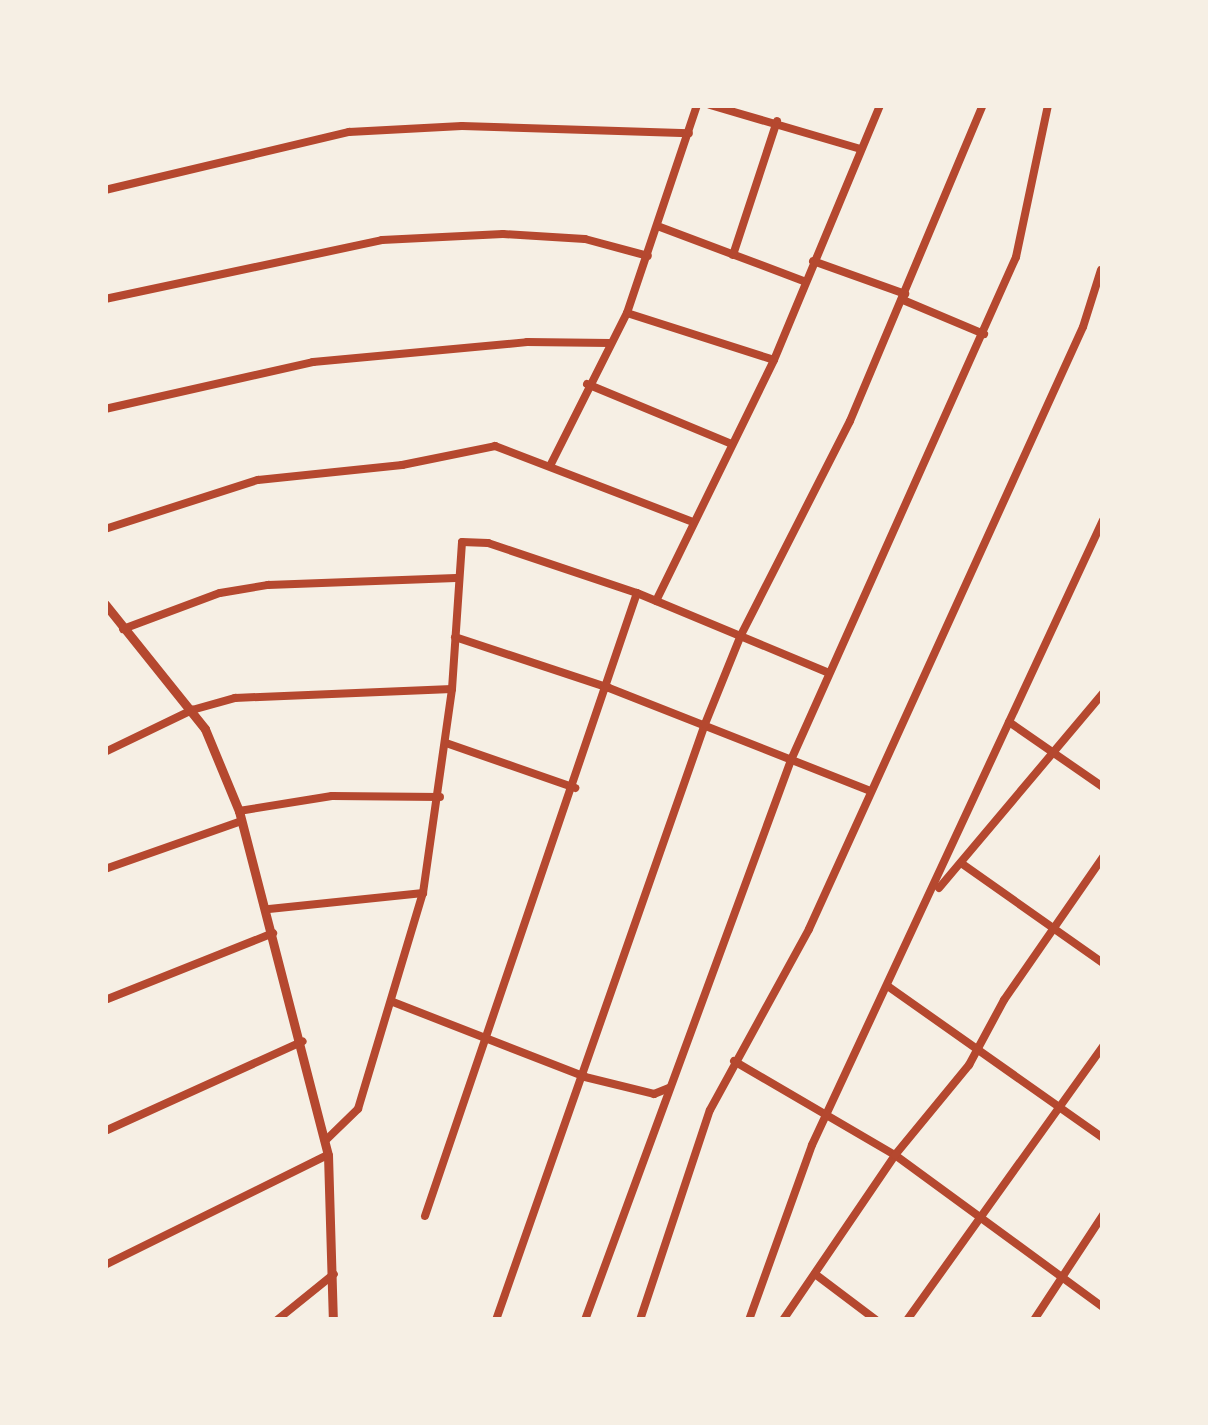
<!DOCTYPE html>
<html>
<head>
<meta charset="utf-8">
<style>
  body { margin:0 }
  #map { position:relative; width:1208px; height:1425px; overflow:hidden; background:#f6efe4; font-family:Lora,serif }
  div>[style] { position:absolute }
  .minor>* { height:8px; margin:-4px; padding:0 4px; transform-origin:4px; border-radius:4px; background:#b5482f }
  .tertiary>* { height:9px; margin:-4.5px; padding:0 4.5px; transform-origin:4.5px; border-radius:4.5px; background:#b5482f }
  span { translate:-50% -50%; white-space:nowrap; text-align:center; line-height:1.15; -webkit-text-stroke:8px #f6efe4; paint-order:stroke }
  .frame { position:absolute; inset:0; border:108px solid #f6efe4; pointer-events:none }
</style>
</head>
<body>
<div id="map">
  <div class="minor">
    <div style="left:710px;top:105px;width:156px;rotate:16.3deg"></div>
    <div style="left:105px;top:190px;width:251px;rotate:-13.4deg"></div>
    <div style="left:349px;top:132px;width:113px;rotate:-3deg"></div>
    <div style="left:462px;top:126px;width:227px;rotate:1.8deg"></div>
    <div style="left:660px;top:227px;width:154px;rotate:20.6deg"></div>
    <div style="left:733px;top:255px;width:141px;rotate:-71.8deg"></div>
    <div style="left:813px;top:261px;width:98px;rotate:19.7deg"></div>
    <div style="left:105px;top:299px;width:283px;rotate:-12deg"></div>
    <div style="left:382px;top:240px;width:121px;rotate:-2.8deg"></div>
    <div style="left:503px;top:234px;width:82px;rotate:3.5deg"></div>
    <div style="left:585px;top:239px;width:65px;rotate:15.1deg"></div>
    <div style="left:903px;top:300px;width:88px;rotate:22.8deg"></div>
    <div style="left:627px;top:313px;width:154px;rotate:17.7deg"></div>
    <div style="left:587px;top:384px;width:157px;rotate:22.5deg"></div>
    <div style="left:105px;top:409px;width:213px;rotate:-12.7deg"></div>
    <div style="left:313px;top:362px;width:215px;rotate:-5.3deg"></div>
    <div style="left:527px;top:342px;width:83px;rotate:0.7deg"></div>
    <div style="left:551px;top:464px;width:169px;rotate:-63.3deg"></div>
    <div style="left:627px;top:313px;width:219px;rotate:-71.4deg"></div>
    <div style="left:105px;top:529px;width:161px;rotate:-17.8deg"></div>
    <div style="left:258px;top:480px;width:145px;rotate:-5.9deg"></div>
    <div style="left:402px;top:465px;width:95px;rotate:-11.5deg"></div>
    <div style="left:495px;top:446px;width:212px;rotate:21deg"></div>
    <div style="left:656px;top:601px;width:268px;rotate:-63.9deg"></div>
    <div style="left:774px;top:360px;width:276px;rotate:-67.4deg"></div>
    <div style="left:123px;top:629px;width:103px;rotate:-20.4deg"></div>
    <div style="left:220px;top:593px;width:49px;rotate:-9.5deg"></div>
    <div style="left:268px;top:585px;width:188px;rotate:-2.1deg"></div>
    <div style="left:455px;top:637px;width:162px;rotate:18.3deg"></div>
    <div style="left:609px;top:688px;width:281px;rotate:21.5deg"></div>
    <div style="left:1009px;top:722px;width:114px;rotate:34.7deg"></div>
    <div style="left:446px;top:743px;width:137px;rotate:19.2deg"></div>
    <div style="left:105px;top:752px;width:97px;rotate:-25.8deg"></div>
    <div style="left:192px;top:710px;width:45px;rotate:-15.6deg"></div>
    <div style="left:235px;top:698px;width:217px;rotate:-2.4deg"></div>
    <div style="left:239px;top:811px;width:94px;rotate:-9.2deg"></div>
    <div style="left:332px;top:796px;width:108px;rotate:0.5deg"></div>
    <div style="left:961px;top:863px;width:174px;rotate:35.2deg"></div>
    <div style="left:105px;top:869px;width:144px;rotate:-19.4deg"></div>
    <div style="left:939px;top:888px;width:255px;rotate:-49.9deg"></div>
    <div style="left:269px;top:909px;width:155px;rotate:-5.9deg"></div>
    <div style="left:889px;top:987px;width:262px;rotate:35.2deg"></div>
    <div style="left:105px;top:1000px;width:181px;rotate:-21.7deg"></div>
    <div style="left:393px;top:1002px;width:206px;rotate:21.3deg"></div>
    <div style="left:585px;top:1077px;width:71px;rotate:13.8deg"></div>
    <div style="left:654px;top:1094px;width:16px;rotate:-22deg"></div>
    <div style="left:734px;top:1061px;width:186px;rotate:30.3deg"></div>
    <div style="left:895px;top:1155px;width:258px;rotate:36.2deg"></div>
    <div style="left:105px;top:1131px;width:217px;rotate:-24.4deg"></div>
    <div style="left:325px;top:1141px;width:46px;rotate:-44.1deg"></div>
    <div style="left:358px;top:1109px;width:226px;rotate:-73.3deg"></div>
    <div style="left:423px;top:893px;width:206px;rotate:-81.9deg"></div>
    <div style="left:452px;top:689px;width:147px;rotate:-86.1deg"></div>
    <div style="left:462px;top:542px;width:26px;rotate:2deg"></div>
    <div style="left:488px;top:543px;width:157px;rotate:18.6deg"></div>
    <div style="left:637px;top:593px;width:208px;rotate:22.6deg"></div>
    <div style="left:425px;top:1216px;width:658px;rotate:-71.21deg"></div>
    <div style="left:105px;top:1265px;width:249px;rotate:-26.3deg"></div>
    <div style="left:815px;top:1274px;width:76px;rotate:37deg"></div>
    <div style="left:277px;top:1320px;width:73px;rotate:-38.9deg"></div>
    <div style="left:496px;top:1320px;width:632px;rotate:-70.68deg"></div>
    <div style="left:705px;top:724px;width:96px;rotate:-68deg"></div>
    <div style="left:741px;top:635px;width:240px;rotate:-63deg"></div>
    <div style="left:850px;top:421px;width:343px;rotate:-67.2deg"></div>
    <div style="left:585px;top:1320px;width:597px;rotate:-69.8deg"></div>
    <div style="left:791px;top:760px;width:551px;rotate:-65.9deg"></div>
    <div style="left:1016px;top:257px;width:155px;rotate:-78.1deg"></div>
    <div style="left:640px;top:1320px;width:221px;rotate:-71.6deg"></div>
    <div style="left:710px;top:1110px;width:206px;rotate:-61.3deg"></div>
    <div style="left:809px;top:929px;width:661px;rotate:-65.53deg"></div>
    <div style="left:1083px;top:327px;width:60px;rotate:-72.5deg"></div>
    <div style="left:749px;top:1320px;width:186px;rotate:-70.2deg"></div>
    <div style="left:812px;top:1145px;width:689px;rotate:-65.03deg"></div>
    <div style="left:783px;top:1320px;width:199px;rotate:-55.8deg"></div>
    <div style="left:895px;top:1155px;width:117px;rotate:-50.6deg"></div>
    <div style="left:969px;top:1065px;width:74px;rotate:-61.7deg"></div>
    <div style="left:1004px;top:1000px;width:174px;rotate:-55.3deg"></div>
    <div style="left:907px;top:1320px;width:337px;rotate:-54.4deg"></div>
    <div style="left:1034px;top:1320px;width:126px;rotate:-56.7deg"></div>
  </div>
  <div class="tertiary">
    <div style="left:105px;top:604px;width:160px;rotate:51.3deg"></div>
    <div style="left:205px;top:729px;width:89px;rotate:67.5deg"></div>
    <div style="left:239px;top:811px;width:355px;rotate:75.5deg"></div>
    <div style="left:328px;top:1155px;width:165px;rotate:88.3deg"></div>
  </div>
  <div class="frame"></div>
</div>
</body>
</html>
